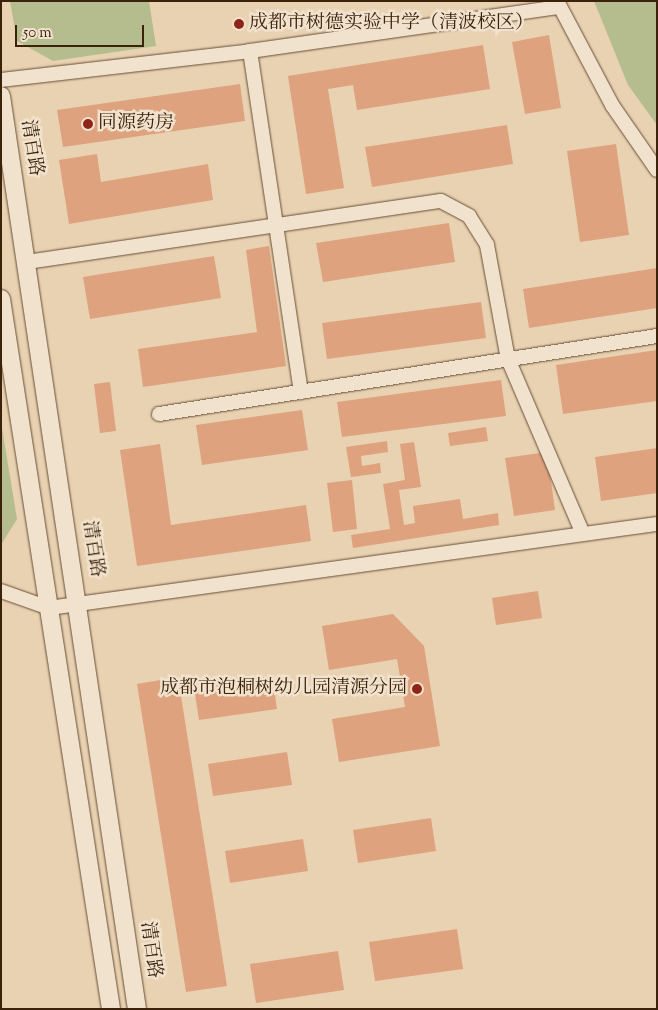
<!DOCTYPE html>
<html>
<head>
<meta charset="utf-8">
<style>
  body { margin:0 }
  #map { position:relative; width:658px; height:1010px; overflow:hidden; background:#e9d2b2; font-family:"Sorts Mill Goudy","Noto Serif SC",serif }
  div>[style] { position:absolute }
  .green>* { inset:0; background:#b5bc8d }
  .building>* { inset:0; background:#dea27e }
  .roads { filter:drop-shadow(0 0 1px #674e35) drop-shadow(0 0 1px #674e35) }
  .minor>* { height:14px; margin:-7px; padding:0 7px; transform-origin:7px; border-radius:7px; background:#f1e2cd }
  .tertiary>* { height:18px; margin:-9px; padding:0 9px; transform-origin:9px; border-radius:9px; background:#f1e2cd }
  .dots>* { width:14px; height:14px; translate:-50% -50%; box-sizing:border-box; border:2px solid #f1e2cd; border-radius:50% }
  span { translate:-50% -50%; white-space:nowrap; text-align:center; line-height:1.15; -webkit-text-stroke:5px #f1e2cd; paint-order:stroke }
  .poi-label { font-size:19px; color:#3c220b }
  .left { translate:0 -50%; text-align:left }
  .right { translate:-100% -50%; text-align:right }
  .street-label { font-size:19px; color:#3c220b }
  .frame { position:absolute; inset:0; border:2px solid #3c220b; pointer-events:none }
  .scale { position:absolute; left:15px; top:25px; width:129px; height:22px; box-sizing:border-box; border:2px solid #3c220b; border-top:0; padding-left:6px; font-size:15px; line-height:18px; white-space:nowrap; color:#3c220b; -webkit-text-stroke:4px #f1e2cd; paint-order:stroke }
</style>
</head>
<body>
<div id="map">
  <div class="green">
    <div style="clip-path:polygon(10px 1px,149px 1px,156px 46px,53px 61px,17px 41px)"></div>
    <div style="clip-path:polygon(594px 1px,657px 1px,657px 125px,628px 85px)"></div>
    <div style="clip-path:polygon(1px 422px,17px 519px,1px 545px)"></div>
  </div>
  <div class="building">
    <div style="clip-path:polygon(549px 35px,561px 108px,525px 114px,512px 42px)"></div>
    <div style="clip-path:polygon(483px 45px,490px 89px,357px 110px,353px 85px,328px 89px,344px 188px,306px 194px,288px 76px)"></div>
    <div style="clip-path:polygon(240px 84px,245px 121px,63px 147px,57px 110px)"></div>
    <div style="clip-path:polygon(507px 125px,513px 164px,372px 187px,365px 147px)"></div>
    <div style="clip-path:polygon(616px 144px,629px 235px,580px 242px,567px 151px)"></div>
    <div style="clip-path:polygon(97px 154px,101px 182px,208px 164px,213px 200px,69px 224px,59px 160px)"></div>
    <div style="clip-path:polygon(449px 223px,455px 262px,323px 282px,316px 243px)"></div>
    <div style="clip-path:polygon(269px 246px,286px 366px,143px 387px,138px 349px,257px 332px,246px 250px)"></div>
    <div style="clip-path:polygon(214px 256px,221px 298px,90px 319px,83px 277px)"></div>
    <div style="clip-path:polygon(657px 268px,657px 308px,529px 328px,523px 289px)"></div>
    <div style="clip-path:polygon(481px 302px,486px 338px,327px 359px,322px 323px)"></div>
    <div style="clip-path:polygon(657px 350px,657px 401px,563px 414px,556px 365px)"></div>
    <div style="clip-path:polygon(501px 380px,506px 416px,342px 437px,337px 402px)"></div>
    <div style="clip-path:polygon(110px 382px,116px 431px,100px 433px,94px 384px)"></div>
    <div style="clip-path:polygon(302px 410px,308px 450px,202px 465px,196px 425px)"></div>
    <div style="clip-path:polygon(486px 427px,488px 441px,450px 446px,448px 433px)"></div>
    <div style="clip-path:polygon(387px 441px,388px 452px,361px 456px,362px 466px,380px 463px,381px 473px,351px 477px,346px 447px)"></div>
    <div style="clip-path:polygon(414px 442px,421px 487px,399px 490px,404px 525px,415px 523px,413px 506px,460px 499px,463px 519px,498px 513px,499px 525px,353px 548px,351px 535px,390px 529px,383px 484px,405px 480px,400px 444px)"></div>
    <div style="clip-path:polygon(160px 444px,171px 525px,306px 505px,311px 541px,137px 566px,120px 450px)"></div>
    <div style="clip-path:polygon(657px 448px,657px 493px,601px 501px,595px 457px)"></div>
    <div style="clip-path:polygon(547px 452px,555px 510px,514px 516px,505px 458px)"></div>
    <div style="clip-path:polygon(352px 480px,357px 529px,333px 532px,327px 483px)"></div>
    <div style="clip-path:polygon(538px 591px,542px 618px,496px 625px,492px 598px)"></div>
    <div style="clip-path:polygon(393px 614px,424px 646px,440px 746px,339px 762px,332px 719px,405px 707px,397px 659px,329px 670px,322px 626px)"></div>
    <div style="clip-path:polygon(272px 676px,277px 709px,199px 720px,194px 688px)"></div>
    <div style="clip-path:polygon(178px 677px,227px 986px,186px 992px,137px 684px)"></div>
    <div style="clip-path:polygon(287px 752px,292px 785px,213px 796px,208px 764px)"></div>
    <div style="clip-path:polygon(431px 818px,436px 851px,358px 863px,353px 830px)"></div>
    <div style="clip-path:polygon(303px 839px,308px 871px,230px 883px,225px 851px)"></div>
    <div style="clip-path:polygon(457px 929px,463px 969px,375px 981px,369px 942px)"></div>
    <div style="clip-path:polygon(338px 951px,344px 990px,256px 1003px,250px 964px)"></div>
  </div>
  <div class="roads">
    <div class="minor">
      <div style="left:557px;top:1px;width:118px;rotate:62.1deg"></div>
      <div style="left:612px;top:105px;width:79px;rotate:55.3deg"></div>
      <div style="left:250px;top:51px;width:345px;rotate:81.5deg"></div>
      <div style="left:1px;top:80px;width:251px;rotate:-6.6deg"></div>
      <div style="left:250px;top:51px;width:311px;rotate:-8.1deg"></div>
      <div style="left:27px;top:262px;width:418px;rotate:-8.4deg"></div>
      <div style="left:441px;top:201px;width:32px;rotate:28deg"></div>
      <div style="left:469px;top:216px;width:34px;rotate:58deg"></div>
      <div style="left:487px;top:245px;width:116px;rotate:79.6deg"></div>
      <div style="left:508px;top:359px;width:190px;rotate:66.8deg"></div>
      <div style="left:159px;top:414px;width:504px;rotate:-8.9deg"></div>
      <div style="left:1px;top:591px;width:51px;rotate:19.5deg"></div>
      <div style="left:49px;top:608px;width:614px;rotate:-7.87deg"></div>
    </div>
    <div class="tertiary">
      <div style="left:1px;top:96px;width:923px;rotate:81.53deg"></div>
      <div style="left:1px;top:299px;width:718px;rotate:81.19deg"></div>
    </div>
  </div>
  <div class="dots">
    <div style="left:239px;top:24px;background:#8f2418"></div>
    <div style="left:88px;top:124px;background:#8f2418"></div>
    <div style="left:417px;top:689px;background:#8f2418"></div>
  </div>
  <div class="poi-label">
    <span class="left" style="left:249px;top:24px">成都市树德实验中学（清波校区）</span>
    <span class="left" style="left:98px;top:124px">同源药房</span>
    <span class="right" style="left:407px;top:689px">成都市泡桐树幼儿园清源分园</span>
  </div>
  <div class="street-label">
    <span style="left:31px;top:148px;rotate:81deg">清百路</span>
    <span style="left:92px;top:549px;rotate:81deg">清百路</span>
    <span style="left:150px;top:950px;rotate:82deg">清百路</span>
  </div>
  <div class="frame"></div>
  <div class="scale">50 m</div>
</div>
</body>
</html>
